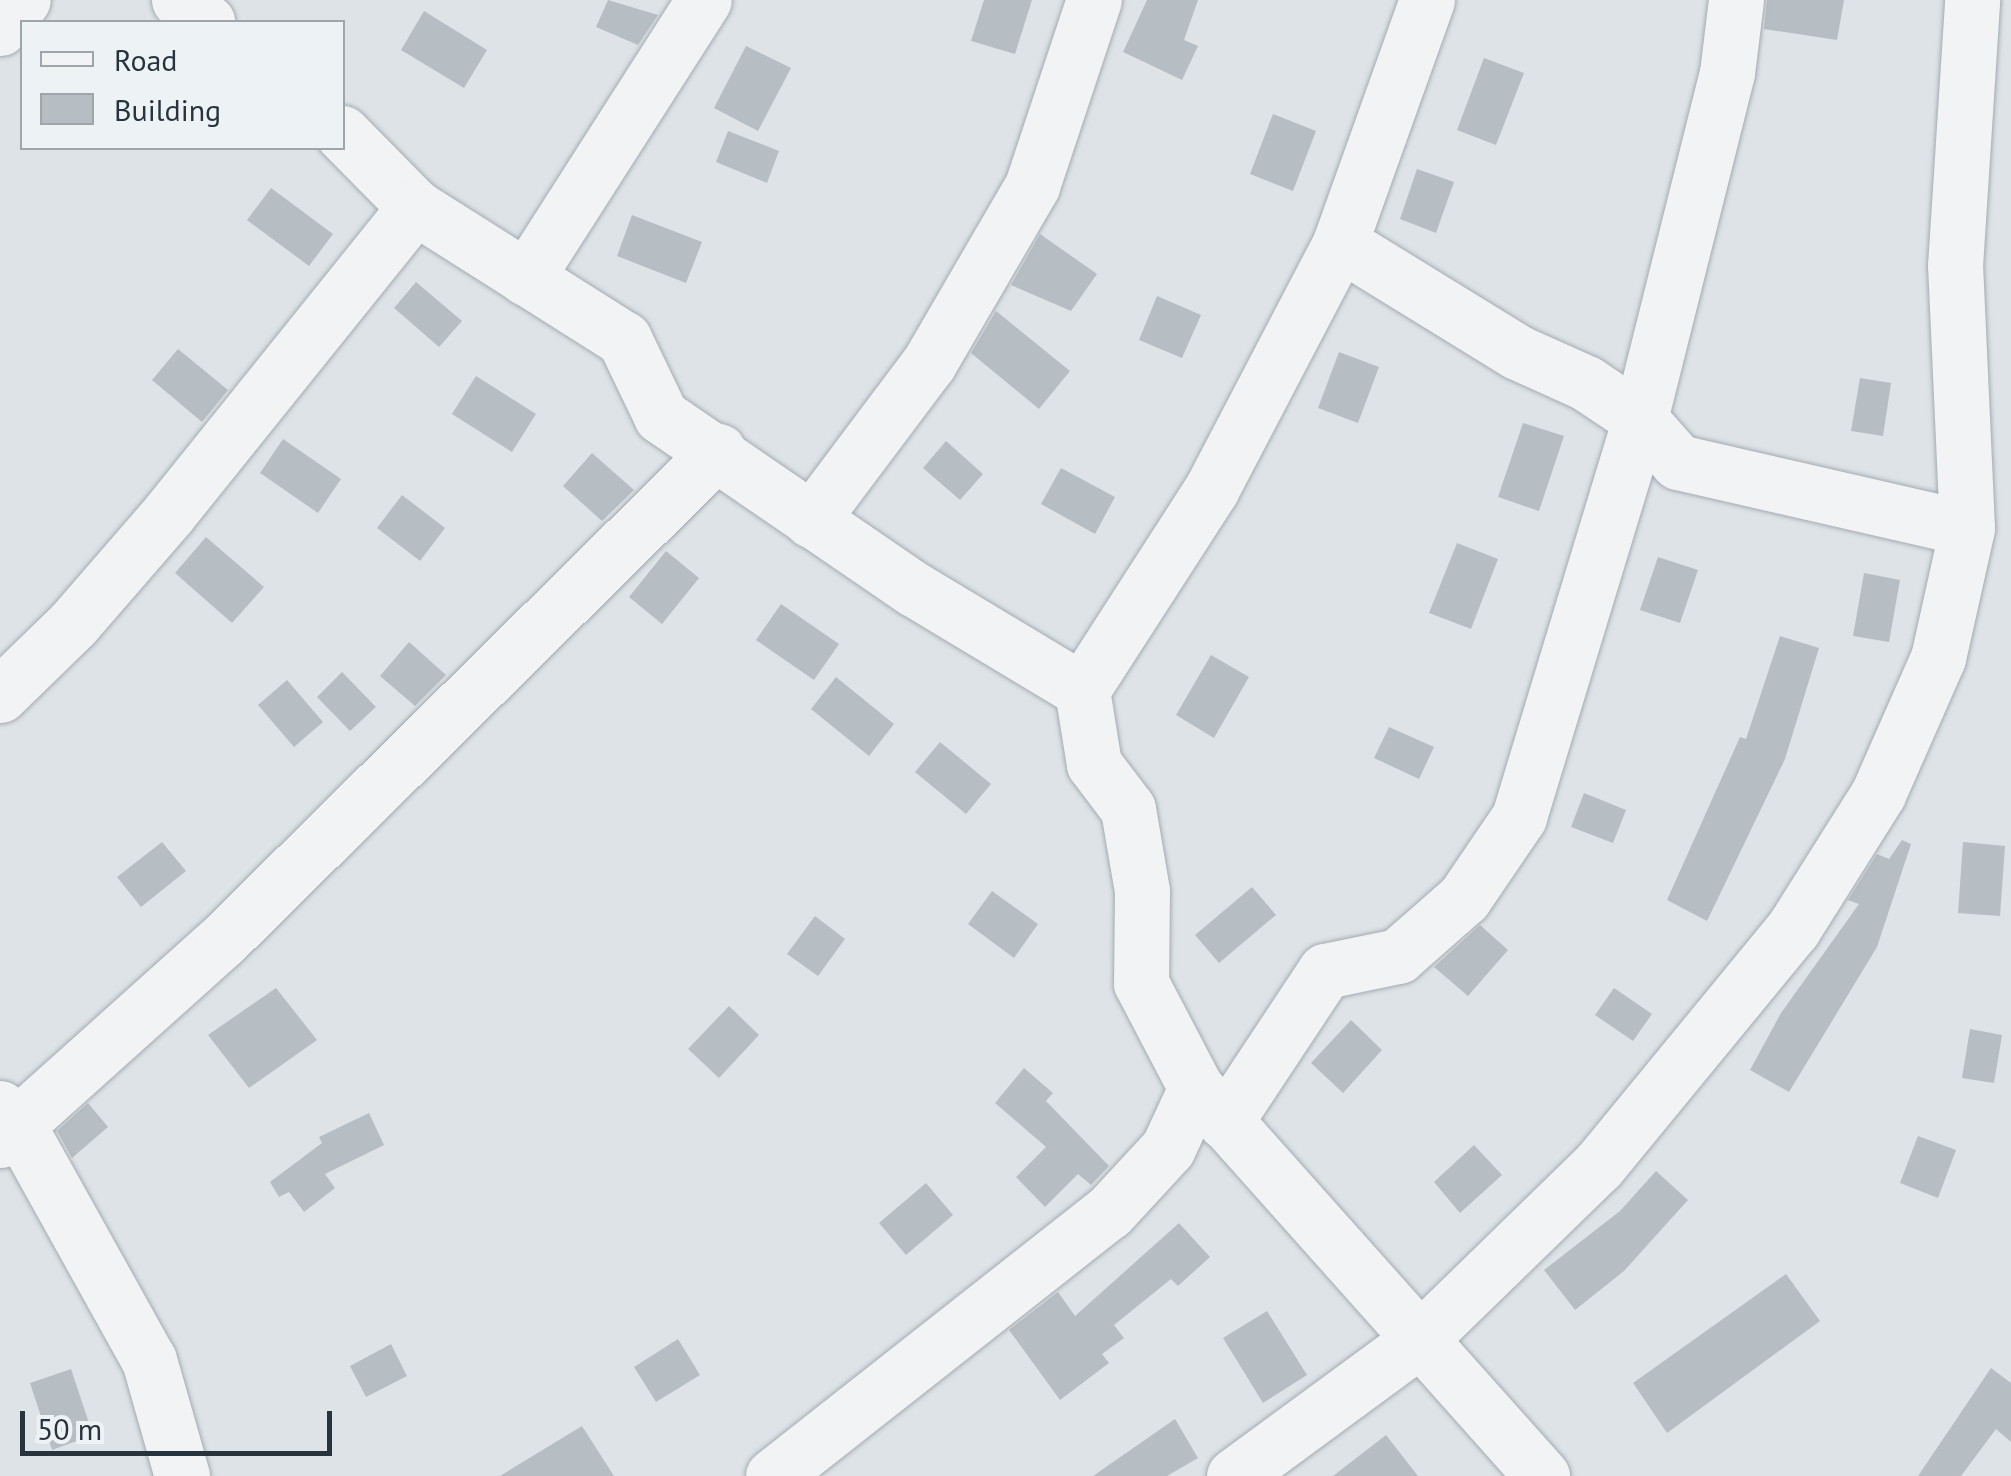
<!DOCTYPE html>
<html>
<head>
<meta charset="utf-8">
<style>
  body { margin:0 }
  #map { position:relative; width:2011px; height:1476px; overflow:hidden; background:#dee3e7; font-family:"PT Sans",sans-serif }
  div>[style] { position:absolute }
  .building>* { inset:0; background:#b6bec3 }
  .roads { filter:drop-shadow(0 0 2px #a4abb1) drop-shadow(0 0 2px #a4abb1) }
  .minor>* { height:55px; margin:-27.5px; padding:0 27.5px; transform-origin:27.5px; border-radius:27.5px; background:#f1f3f5 }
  span { translate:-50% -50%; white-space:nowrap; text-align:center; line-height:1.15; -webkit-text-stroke:9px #edf2f5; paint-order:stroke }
  .legend { position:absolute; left:20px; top:20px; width:325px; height:130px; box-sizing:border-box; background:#edf2f5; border:2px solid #9ea6ab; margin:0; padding:12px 18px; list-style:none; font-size:30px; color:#28343d }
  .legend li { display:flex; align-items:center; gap:20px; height:50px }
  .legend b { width:50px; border:2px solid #9ea6ab }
  .scale { position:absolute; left:20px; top:1411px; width:312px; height:45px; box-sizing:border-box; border:5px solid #28343d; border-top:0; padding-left:12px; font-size:30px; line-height:35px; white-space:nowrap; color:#28343d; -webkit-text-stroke:8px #edf2f5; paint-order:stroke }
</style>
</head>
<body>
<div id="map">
  <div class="building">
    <div style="clip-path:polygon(608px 0,658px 15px,638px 45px,596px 27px)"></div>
    <div style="clip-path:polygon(984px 0,1032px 0,1015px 54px,971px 41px)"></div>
    <div style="clip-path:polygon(1147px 0,1198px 0,1184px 40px,1198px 46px,1182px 80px,1123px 52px)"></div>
    <div style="clip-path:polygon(1767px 0,1844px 0,1837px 40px,1764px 29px)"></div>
    <div style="clip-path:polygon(424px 11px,487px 50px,464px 88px,401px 50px)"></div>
    <div style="clip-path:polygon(746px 46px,791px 68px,758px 131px,714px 108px)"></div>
    <div style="clip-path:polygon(1484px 58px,1524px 73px,1496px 145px,1457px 130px)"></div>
    <div style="clip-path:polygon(1273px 114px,1316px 131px,1293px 191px,1250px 174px)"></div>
    <div style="clip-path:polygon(728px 131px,779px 151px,767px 183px,716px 162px)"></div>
    <div style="clip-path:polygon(1417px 169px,1454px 182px,1436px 233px,1400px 219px)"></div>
    <div style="clip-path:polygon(271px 188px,333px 234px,309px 266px,247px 220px)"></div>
    <div style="clip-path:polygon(632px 215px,702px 242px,686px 283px,617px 256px)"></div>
    <div style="clip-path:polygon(1040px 234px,1097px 274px,1071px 311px,1011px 285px)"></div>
    <div style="clip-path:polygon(416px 282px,462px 321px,439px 347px,394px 308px)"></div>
    <div style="clip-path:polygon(1157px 296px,1201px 315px,1182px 358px,1139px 340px)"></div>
    <div style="clip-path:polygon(996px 311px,1070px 371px,1039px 409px,971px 353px)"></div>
    <div style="clip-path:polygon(178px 349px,228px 390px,202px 422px,152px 380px)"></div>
    <div style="clip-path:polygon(1339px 352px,1379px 367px,1358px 423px,1318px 408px)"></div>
    <div style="clip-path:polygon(476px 376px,536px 414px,512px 452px,452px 414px)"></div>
    <div style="clip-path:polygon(1860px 378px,1891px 383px,1883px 436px,1851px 431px)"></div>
    <div style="clip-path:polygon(1523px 423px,1564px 436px,1539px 511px,1498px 497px)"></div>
    <div style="clip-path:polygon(283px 439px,341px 479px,318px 513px,260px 473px)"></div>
    <div style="clip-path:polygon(946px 441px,983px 474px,960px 500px,923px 468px)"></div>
    <div style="clip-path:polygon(592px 453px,634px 490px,602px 521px,563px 486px)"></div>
    <div style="clip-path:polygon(1061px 468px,1115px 497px,1095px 534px,1041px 504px)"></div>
    <div style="clip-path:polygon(402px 495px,445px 528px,420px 561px,377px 528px)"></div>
    <div style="clip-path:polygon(206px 537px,264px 587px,232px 623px,175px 573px)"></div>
    <div style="clip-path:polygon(1457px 543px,1498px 559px,1471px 629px,1429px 613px)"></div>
    <div style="clip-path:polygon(666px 551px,699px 578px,662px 624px,629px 597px)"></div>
    <div style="clip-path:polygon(1658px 557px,1698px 570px,1680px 623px,1640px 610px)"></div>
    <div style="clip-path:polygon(1864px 573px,1900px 580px,1889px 642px,1853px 636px)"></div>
    <div style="clip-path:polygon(781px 604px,839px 644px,814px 680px,756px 640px)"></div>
    <div style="clip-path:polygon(1780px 636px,1819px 648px,1785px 759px,1707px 921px,1667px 900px,1740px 737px,1746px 739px)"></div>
    <div style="clip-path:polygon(409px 642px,446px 675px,415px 706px,380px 676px)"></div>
    <div style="clip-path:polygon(1211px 655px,1249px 677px,1214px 738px,1176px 715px)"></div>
    <div style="clip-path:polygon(342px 672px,376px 707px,350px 731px,317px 697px)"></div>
    <div style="clip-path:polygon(836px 677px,894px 724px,869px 756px,811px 709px)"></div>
    <div style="clip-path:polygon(287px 680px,323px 722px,294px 747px,258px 705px)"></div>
    <div style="clip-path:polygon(1389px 727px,1434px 747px,1419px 779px,1374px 758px)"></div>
    <div style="clip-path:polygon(940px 742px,991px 784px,966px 814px,915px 772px)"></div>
    <div style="clip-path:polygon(1584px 793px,1626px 810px,1613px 843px,1571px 827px)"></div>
    <div style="clip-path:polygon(1902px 840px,1911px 844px,1877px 947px,1789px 1092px,1750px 1070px,1781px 1013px,1859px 904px,1848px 900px,1877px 854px,1889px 859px)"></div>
    <div style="clip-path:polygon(162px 842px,186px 871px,141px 907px,117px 877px)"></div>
    <div style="clip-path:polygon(1963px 842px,2005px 846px,2000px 916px,1958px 913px)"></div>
    <div style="clip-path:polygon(1252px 887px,1276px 915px,1219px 963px,1195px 935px)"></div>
    <div style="clip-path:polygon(992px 891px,1038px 924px,1014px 958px,968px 924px)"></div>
    <div style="clip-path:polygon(815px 916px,845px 939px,818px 976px,787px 954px)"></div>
    <div style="clip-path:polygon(1480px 925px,1508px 950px,1468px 996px,1434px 967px)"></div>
    <div style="clip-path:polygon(276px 988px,317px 1040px,249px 1088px,208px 1035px)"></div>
    <div style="clip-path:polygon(1614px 988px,1652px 1014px,1633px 1041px,1595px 1015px)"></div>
    <div style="clip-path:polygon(729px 1006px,759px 1035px,719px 1078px,688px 1049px)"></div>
    <div style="clip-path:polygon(1351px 1020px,1382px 1050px,1343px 1093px,1311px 1063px)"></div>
    <div style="clip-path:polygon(1970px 1029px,2002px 1035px,1994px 1083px,1962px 1078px)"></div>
    <div style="clip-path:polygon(1024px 1068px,1053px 1093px,1046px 1101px,1109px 1166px,1091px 1185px,1078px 1174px,1045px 1207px,1016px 1177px,1046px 1147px,995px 1103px)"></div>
    <div style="clip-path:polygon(88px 1103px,108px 1127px,72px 1158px,57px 1131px)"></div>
    <div style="clip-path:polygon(369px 1113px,384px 1145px,325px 1174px,335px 1188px,304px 1212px,289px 1192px,279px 1197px,270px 1182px,322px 1143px,319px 1137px)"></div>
    <div style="clip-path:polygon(1918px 1136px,1956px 1150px,1938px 1198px,1900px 1183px)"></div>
    <div style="clip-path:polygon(1474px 1145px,1502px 1175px,1460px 1213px,1434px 1182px)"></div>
    <div style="clip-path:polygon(1656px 1171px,1688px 1200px,1624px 1271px,1575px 1310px,1544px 1270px,1620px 1211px)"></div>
    <div style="clip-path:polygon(926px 1183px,953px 1215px,906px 1255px,879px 1223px)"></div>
    <div style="clip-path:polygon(1179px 1223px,1210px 1257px,1178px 1286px,1171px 1279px,1114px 1325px,1124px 1338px,1102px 1354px,1109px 1363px,1060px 1400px,1009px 1330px,1058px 1292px,1075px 1316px)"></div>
    <div style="clip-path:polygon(1786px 1274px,1820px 1321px,1667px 1433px,1633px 1383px)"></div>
    <div style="clip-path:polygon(1267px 1311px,1307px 1375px,1263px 1403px,1223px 1338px)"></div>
    <div style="clip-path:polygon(678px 1339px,700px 1375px,656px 1402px,634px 1367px)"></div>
    <div style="clip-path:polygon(391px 1344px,407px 1376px,366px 1397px,350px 1366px)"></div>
    <div style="clip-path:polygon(1991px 1368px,2011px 1383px,2011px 1442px,1996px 1429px,1961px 1476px,1918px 1476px)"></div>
    <div style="clip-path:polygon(71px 1369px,93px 1435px,52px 1450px,30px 1383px)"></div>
    <div style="clip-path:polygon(1175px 1419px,1198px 1458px,1167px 1476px,1093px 1476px)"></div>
    <div style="clip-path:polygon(582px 1426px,614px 1476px,500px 1476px)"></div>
    <div style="clip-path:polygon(1386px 1435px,1418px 1476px,1333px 1476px)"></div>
  </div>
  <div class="roads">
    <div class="minor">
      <div style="left:179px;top:0;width:36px;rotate:38deg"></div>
      <div style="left:0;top:28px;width:36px;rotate:-51deg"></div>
      <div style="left:342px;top:133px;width:104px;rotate:45.4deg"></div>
      <div style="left:415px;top:207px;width:247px;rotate:32.3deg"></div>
      <div style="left:624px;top:339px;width:85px;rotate:64.3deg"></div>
      <div style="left:661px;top:416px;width:306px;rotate:34.4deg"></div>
      <div style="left:914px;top:589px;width:196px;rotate:31deg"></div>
      <div style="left:1082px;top:690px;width:75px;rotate:80.8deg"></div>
      <div style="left:1094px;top:764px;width:56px;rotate:52.9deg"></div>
      <div style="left:1128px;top:809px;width:83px;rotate:80.3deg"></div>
      <div style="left:1142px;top:891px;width:92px;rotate:90.6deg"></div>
      <div style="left:1141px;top:983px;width:119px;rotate:62.4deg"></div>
      <div style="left:1196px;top:1088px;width:520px;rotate:48.27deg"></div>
      <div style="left:1340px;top:243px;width:208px;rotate:31.6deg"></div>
      <div style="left:1517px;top:352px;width:76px;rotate:24.2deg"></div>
      <div style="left:1586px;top:383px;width:65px;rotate:33.7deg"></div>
      <div style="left:1640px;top:419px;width:57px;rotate:48.5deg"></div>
      <div style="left:1678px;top:462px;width:296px;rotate:12.9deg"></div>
      <div style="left:526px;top:278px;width:330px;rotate:-57.4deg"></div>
      <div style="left:811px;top:520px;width:196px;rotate:-53.1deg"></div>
      <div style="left:929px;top:363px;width:205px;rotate:-59.8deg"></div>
      <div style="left:1032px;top:186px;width:196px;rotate:-71.6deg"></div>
      <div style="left:1082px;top:690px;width:238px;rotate:-57.2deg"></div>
      <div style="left:1211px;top:490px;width:279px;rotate:-62.4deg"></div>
      <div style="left:1340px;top:243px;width:258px;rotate:-70.3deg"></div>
      <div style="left:0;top:695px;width:102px;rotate:-44.2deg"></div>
      <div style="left:73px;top:624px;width:147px;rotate:-49.1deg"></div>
      <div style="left:169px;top:513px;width:393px;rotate:-51.2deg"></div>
      <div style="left:0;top:1108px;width:25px;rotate:43deg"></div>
      <div style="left:18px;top:1125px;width:269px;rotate:60.9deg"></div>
      <div style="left:149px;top:1360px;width:121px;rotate:74.1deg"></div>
      <div style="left:1225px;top:1122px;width:181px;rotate:-56.5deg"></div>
      <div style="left:1325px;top:971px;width:75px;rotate:-11.6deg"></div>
      <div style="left:1398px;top:956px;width:88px;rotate:-41.3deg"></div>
      <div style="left:1464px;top:898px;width:98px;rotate:-55.8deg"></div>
      <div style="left:1519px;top:817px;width:416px;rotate:-73.1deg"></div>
      <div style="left:1640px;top:419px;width:357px;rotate:-75.9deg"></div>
      <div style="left:1727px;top:73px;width:74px;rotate:-83deg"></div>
      <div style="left:0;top:1140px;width:300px;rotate:-41.9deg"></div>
      <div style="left:223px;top:940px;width:696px;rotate:-44.65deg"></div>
      <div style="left:773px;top:1476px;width:427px;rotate:-38.2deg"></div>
      <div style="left:1109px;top:1212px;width:87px;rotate:-47.3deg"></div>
      <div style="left:1168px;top:1148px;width:66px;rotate:-65deg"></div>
      <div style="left:1234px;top:1476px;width:230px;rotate:-36.3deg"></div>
      <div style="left:1419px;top:1340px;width:251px;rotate:-44.2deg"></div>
      <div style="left:1599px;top:1165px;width:306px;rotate:-50.6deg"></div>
      <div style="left:1793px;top:929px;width:160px;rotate:-57.8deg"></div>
      <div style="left:1878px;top:794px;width:149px;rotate:-66.2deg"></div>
      <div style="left:1938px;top:658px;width:133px;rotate:-77.4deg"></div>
      <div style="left:1967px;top:528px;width:262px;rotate:-92.6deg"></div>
      <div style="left:1955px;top:266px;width:267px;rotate:-86.3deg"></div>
    </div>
  </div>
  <ul class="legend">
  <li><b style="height:12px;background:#f1f3f5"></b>Road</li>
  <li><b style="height:28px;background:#b6bec3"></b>Building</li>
  </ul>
  <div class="scale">50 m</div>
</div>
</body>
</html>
